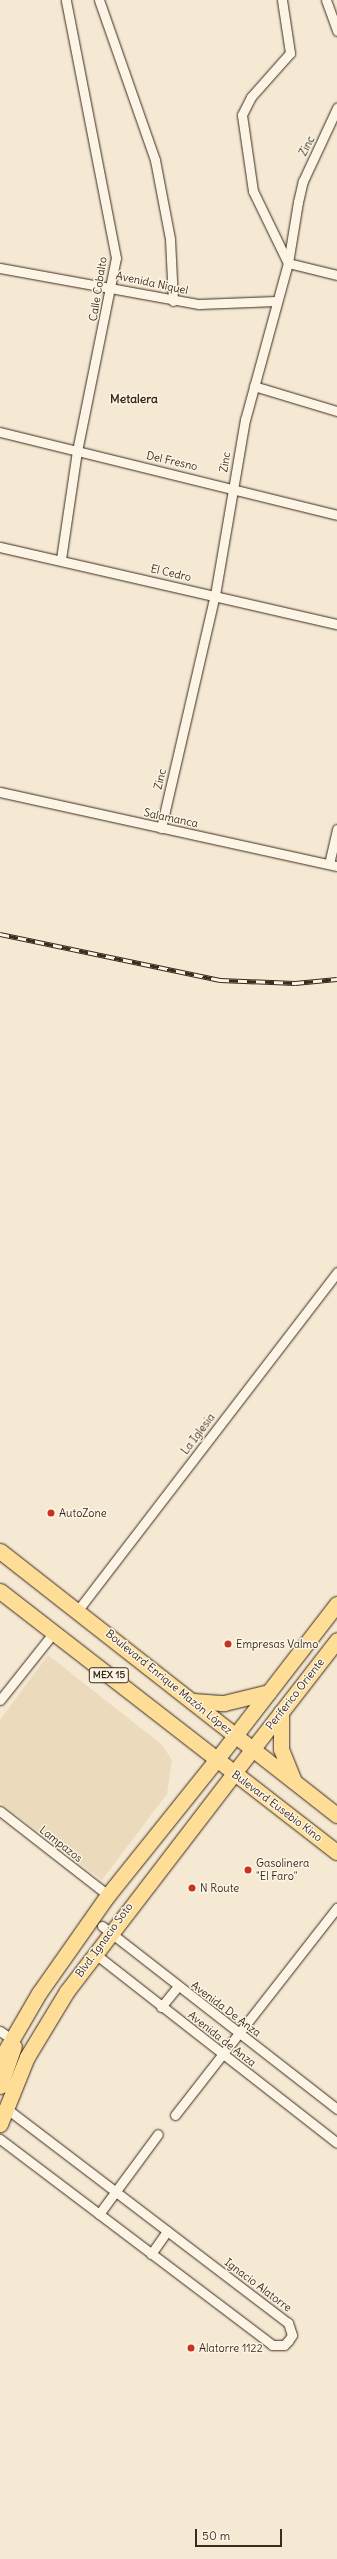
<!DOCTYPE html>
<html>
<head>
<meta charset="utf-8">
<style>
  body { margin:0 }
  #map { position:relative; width:337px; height:2559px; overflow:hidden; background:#f5e9d3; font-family:Delius,sans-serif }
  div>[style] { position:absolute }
  .built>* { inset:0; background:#ecdabd }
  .roads { filter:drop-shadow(0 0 1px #3b2a1e) drop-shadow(0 0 1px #3b2a1e) }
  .minor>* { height:9px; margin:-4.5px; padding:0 4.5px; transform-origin:4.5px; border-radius:4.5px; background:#fcf5e5 }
  .primary>* { height:15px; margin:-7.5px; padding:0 7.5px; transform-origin:7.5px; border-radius:7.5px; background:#fedd96 }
  .trunk>* { height:15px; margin:-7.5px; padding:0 7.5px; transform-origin:7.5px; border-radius:7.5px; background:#fedd96 }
  .rail>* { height:4.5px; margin-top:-2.25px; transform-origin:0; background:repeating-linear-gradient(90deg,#fcf5e5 0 9px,#3b2a1e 0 18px); box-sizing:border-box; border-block:1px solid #3b2a1e }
  .dots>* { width:11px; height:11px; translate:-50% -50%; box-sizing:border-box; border:2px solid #fcf5e5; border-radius:50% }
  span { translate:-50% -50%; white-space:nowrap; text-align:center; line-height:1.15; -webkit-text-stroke:3px #fcf5e5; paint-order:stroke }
  .shield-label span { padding:1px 3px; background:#fcf5e5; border:1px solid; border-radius:3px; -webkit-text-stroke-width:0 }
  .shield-label { font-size:10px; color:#3b2a1e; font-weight:700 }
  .street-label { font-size:11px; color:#3b2a1e }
  .poi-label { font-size:11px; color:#3b2a1e }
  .left { translate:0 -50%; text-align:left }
  .neighbourhood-label { font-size:12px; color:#3b2a1e; font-weight:700 }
  .scale { position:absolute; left:195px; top:2529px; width:87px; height:18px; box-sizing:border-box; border:2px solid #3b2a1e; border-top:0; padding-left:5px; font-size:12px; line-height:14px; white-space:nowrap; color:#3b2a1e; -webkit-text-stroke:3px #fcf5e5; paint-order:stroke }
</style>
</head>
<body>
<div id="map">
  <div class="built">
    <div style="clip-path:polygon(48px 1655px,161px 1744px,172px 1760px,167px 1794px,102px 1880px,0 1802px,0 1720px)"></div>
  </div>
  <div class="roads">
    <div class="minor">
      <div style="left:99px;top:0;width:170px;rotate:70.7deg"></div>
      <div style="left:155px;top:160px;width:80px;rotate:79.2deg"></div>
      <div style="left:170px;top:239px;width:62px;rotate:87.2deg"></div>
      <div style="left:282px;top:0;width:54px;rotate:81.4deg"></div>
      <div style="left:290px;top:53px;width:59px;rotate:131.6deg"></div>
      <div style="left:251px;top:97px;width:20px;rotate:117deg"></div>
      <div style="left:242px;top:115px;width:77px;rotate:81.8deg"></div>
      <div style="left:253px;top:191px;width:80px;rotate:64.1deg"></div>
      <div style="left:288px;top:263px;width:50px;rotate:13.8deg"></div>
      <div style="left:326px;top:0;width:33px;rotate:70deg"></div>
      <div style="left:0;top:268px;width:202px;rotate:10.3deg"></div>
      <div style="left:199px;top:304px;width:77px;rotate:-2.2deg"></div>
      <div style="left:254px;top:386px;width:87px;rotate:16.8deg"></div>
      <div style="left:0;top:432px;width:347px;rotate:13.8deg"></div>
      <div style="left:0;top:547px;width:346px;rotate:12.9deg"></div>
      <div style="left:61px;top:559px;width:109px;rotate:-81.6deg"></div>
      <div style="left:77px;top:451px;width:197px;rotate:-78.6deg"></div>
      <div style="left:116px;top:258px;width:263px;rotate:-101deg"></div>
      <div style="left:0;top:792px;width:345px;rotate:12.4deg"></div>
      <div style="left:161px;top:828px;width:239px;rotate:-77deg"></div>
      <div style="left:215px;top:595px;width:178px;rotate:-80.3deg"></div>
      <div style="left:245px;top:420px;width:163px;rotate:-74.7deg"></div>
      <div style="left:288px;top:263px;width:62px;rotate:-80.7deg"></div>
      <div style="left:298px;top:202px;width:22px;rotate:-77deg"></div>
      <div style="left:303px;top:181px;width:81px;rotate:-65deg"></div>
      <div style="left:329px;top:864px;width:36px;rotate:-77deg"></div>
      <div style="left:78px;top:1610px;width:426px;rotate:-52.5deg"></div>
      <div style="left:0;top:1700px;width:87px;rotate:-51.5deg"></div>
      <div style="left:0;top:1811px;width:137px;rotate:37.9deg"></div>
      <div style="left:102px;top:1926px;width:298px;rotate:37.9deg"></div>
      <div style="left:94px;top:1953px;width:308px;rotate:38deg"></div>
      <div style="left:161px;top:2007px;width:26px;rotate:-51deg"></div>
      <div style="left:0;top:2031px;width:12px;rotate:35deg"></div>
      <div style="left:175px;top:2115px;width:263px;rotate:-52deg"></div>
      <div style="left:0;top:2139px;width:341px;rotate:37.1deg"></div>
      <div style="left:272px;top:2345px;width:12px"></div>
      <div style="left:284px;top:2345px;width:6px;rotate:-45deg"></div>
      <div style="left:288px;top:2341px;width:7px;rotate:-56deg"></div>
      <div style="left:292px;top:2335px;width:13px;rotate:-108deg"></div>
      <div style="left:288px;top:2323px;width:355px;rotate:-142.7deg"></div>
      <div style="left:99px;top:2214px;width:99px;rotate:-53.6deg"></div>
      <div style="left:151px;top:2254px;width:28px;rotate:-55deg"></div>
    </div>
    <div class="primary">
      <div style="left:0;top:1551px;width:428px;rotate:38.1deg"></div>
      <div style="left:0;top:1591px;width:426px;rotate:37.8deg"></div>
      <div style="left:0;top:2060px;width:78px;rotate:-59.8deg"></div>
      <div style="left:39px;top:1993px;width:120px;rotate:-54.9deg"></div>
      <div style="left:108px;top:1895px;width:174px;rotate:-51.3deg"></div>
      <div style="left:0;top:2086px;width:42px;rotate:-70.7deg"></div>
      <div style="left:0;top:2124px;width:72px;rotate:-68.1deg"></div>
      <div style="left:27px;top:2057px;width:77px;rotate:-58.8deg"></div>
      <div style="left:67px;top:1991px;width:275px;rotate:-52.5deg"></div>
    </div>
    <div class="trunk">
      <div style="left:193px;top:1701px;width:31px;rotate:4deg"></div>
      <div style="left:224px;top:1703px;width:46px;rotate:-13.7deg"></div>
      <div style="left:281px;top:1712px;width:37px;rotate:90deg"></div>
      <div style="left:281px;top:1749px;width:35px;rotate:68deg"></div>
      <div style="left:217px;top:1759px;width:196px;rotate:-52.3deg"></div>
      <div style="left:234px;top:1773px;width:168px;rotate:-52.2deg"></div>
    </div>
  </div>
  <div class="rail">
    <div style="left:0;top:934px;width:225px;rotate:11.8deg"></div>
    <div style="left:220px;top:980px;width:75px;rotate:2.3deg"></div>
    <div style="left:295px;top:983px;width:42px;rotate:-5.4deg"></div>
  </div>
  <div class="dots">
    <div style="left:51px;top:1513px;background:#c8321e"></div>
    <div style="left:228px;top:1644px;background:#c8321e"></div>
    <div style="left:248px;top:1870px;background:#c8321e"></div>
    <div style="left:192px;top:1888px;background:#c8321e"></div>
    <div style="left:191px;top:2348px;background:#c8321e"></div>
  </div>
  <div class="shield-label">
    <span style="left:109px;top:1675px">MEX 15</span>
  </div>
  <div class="street-label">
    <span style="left:307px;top:146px;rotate:-63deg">Zinc</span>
    <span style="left:152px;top:283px;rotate:12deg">Avenida Niquel</span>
    <span style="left:98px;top:289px;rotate:-81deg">Calle Cobalto</span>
    <span style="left:172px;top:461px;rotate:13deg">Del Fresno</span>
    <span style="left:225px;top:462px;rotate:-81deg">Zinc</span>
    <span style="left:171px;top:573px;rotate:13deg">El Cedro</span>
    <span style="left:160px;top:779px;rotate:-77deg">Zinc</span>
    <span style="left:171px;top:818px;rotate:12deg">Salamanca</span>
    <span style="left:198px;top:1434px;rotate:-53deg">La Iglesia</span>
    <span style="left:169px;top:1682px;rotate:39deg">Boulevard Enrique Mazón López</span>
    <span style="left:295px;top:1694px;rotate:-52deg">Periferico Oriente</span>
    <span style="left:277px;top:1806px;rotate:37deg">Bulevard Eusebio Kino</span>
    <span style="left:61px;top:1844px;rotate:38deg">Lampazos</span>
    <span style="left:104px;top:1940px;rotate:-54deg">Blvd. Ignacio Soto</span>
    <span style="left:226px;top:2009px;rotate:37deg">Avenida De Anza</span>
    <span style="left:222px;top:2039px;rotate:38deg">Avenida de Anza</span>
    <span style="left:258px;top:2285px;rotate:37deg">Ignacio Alatorre</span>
  </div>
  <div class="poi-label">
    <span class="left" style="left:59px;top:1513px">AutoZone</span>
    <span class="left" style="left:236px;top:1644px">Empresas Valmo</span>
    <span class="left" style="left:256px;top:1870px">Gasolinera<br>"El Faro"</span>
    <span class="left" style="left:200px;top:1888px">N Route</span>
    <span class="left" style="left:199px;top:2348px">Alatorre 1122</span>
  </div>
  <div class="neighbourhood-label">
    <span style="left:134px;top:399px">Metalera</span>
  </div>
  <div class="scale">50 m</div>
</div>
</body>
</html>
